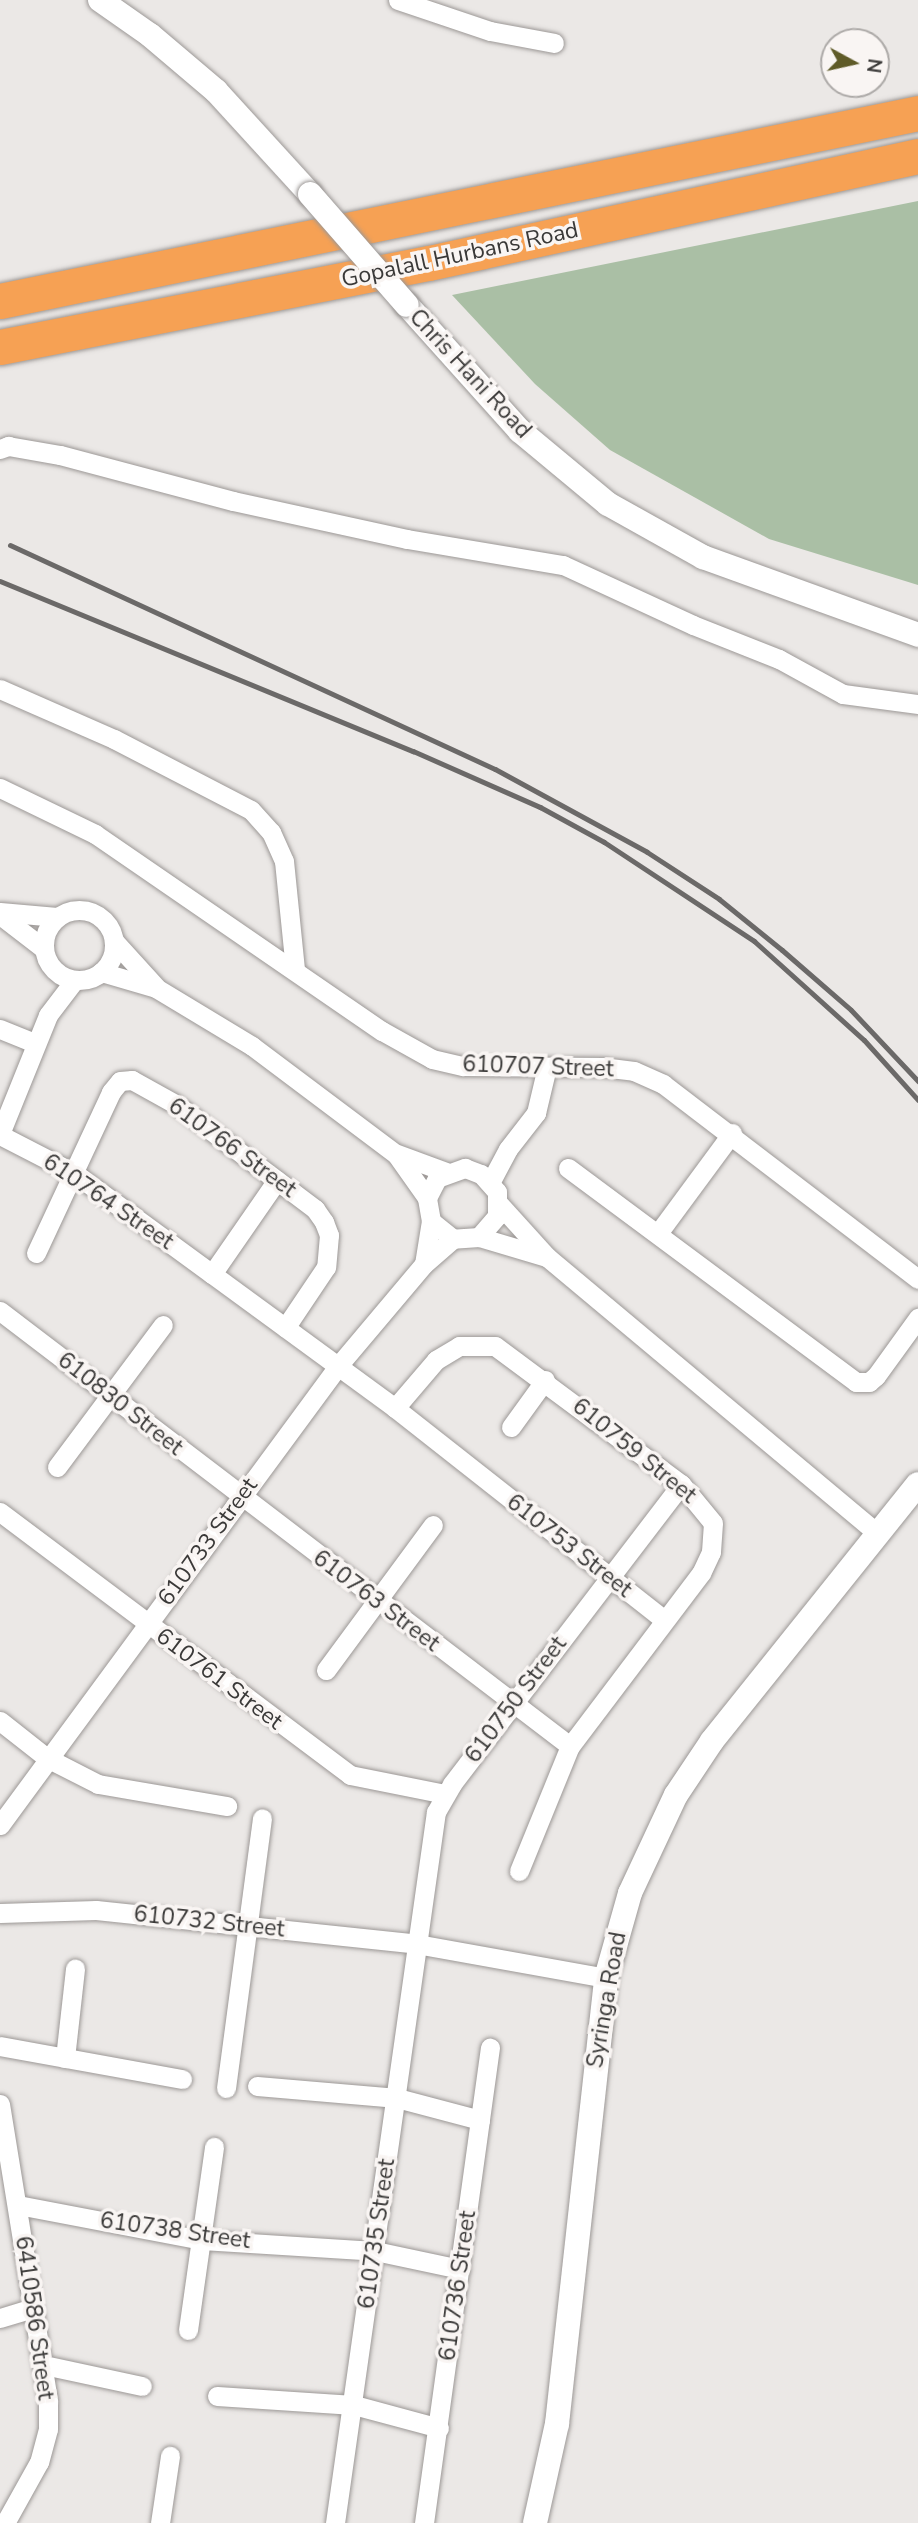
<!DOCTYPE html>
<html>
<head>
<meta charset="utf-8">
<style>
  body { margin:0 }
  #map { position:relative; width:918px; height:2523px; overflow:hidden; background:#ebe8e6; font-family:"Nunito Sans",sans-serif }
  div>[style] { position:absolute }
  .green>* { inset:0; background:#aabfa5 }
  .roads { filter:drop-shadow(0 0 2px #9c9896) drop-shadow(0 0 2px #9c9896) }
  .minor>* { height:19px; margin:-9.5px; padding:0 9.5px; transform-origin:9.5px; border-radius:9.5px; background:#fff }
  .minor>.ring { margin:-9.5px; padding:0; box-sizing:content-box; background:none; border:19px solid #fff; border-radius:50% }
  .tertiary>* { height:24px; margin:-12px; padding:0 12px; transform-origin:12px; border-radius:12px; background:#fff }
  .motorway>* { height:35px; margin:-17.5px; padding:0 17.5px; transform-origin:17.5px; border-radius:17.5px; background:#f6a154 }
  .rail>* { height:5px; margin:-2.5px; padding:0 2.5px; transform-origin:2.5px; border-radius:2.5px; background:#6b6968 }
  .bridges { filter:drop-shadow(0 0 2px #9c9896) drop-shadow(0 0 2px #9c9896) }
  .tertiary-bridge>* { height:24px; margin:-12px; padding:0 12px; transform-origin:12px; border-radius:12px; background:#fff }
  span { translate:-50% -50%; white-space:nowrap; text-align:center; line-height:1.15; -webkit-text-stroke:7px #f9f5f3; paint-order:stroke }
  .street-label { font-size:23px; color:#3a3938 }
  .north { position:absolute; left:820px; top:28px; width:70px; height:70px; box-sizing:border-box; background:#f9f5f3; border:2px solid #adaaa8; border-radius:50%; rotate:98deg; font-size:19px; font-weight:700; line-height:28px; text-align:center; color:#3a3938 }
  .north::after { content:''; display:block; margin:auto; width:24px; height:32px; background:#5f5b28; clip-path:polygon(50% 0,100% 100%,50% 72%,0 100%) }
</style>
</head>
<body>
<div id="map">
  <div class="green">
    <div style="clip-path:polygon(918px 201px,918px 585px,769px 539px,610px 450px,535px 384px,452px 295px)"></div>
  </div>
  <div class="roads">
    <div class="minor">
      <div style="left:398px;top:0;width:97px;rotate:18.6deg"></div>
      <div style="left:490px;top:31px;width:65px;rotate:10.6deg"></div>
      <div style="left:0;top:449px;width:9px;rotate:-21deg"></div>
      <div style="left:8px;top:446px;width:53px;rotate:9.8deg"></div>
      <div style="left:60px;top:455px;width:179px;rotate:14.9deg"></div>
      <div style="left:233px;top:501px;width:178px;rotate:12.3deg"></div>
      <div style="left:407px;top:539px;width:158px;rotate:9.5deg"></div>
      <div style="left:563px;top:565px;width:143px;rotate:24.8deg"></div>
      <div style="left:693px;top:625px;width:92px;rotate:21.6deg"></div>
      <div style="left:779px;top:659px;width:73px;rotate:28.7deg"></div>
      <div style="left:843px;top:694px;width:76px;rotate:7.6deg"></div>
      <div style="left:0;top:689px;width:124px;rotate:23.7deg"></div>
      <div style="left:114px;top:739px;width:154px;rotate:27.4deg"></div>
      <div style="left:251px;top:810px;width:30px;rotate:48deg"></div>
      <div style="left:271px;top:832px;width:32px;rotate:66deg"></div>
      <div style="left:284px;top:861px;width:110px;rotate:84.2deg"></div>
      <div style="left:0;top:788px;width:106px;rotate:25.8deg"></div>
      <div style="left:95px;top:834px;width:348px;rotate:34.5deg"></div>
      <div style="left:382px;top:1031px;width:57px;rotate:29.2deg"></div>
      <div style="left:432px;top:1059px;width:32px;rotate:13deg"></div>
      <div style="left:463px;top:1066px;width:139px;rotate:0.4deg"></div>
      <div style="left:602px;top:1067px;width:32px;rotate:7deg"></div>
      <div style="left:634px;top:1071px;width:32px;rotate:24deg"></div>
      <div style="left:663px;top:1084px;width:321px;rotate:37.4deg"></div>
      <div class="ring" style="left:44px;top:910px;width:51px;height:51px"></div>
      <div style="left:0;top:912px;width:57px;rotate:5deg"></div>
      <div style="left:0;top:915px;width:54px;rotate:37.5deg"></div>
      <div style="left:114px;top:941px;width:62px;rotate:47.6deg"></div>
      <div style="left:101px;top:972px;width:57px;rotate:16.2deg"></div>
      <div style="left:156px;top:988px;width:112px;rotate:31.1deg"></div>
      <div style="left:252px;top:1046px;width:180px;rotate:36.9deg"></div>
      <div style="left:396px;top:1154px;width:54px;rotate:54.8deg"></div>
      <div style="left:0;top:1029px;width:38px;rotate:22deg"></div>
      <div style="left:0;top:1134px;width:128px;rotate:-68deg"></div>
      <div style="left:48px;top:1015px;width:43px;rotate:-52.6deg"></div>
      <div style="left:0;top:1135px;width:83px;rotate:27.2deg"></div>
      <div style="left:74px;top:1173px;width:171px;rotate:36.2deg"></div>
      <div style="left:212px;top:1274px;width:227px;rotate:36.2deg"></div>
      <div style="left:395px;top:1408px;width:341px;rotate:38.2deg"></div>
      <div style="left:397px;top:1154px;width:52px;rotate:20.2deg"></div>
      <div style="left:568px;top:1168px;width:359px;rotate:36.6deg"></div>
      <div style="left:856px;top:1382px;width:13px"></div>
      <div style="left:869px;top:1382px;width:9px;rotate:-41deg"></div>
      <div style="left:876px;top:1376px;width:72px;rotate:-54.1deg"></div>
      <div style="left:491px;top:1181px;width:36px;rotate:-62deg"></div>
      <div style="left:508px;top:1149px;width:46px;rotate:-52.1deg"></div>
      <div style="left:536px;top:1113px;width:47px;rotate:-76.6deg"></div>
      <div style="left:499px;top:1204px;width:72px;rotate:47.8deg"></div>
      <div style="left:547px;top:1257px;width:432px;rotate:39.9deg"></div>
      <div style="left:659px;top:1232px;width:123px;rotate:-53.6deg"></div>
      <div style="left:479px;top:1237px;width:70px;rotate:16.6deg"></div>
      <div style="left:36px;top:1253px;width:178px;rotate:-65deg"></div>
      <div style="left:111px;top:1092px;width:14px;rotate:-51deg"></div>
      <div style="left:120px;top:1081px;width:12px;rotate:-5deg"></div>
      <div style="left:132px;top:1080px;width:51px;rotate:29.1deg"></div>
      <div style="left:177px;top:1105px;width:173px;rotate:37deg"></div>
      <div style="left:315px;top:1209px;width:16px;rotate:55deg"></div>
      <div style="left:324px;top:1222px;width:14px;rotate:69deg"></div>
      <div style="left:329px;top:1235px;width:32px;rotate:95deg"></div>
      <div style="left:326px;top:1267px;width:73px;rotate:123.9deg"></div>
      <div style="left:424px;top:1264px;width:44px;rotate:-80.8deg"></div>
      <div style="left:431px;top:1221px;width:23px;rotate:-100deg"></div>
      <div style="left:427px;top:1198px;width:22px;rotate:-63deg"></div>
      <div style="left:437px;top:1178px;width:30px;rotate:-20deg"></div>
      <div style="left:465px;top:1168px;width:17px;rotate:21deg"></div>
      <div style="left:481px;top:1174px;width:24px;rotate:48deg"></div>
      <div style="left:497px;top:1192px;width:24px;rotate:90deg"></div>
      <div style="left:497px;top:1216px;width:28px;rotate:131deg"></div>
      <div style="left:479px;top:1237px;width:26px;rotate:176deg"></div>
      <div style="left:453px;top:1239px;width:28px;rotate:-141deg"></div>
      <div style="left:212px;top:1274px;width:114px;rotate:-55.3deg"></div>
      <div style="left:0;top:1311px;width:717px;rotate:37.35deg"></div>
      <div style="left:395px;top:1408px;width:63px;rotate:-49.5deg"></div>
      <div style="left:436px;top:1360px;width:27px;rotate:-31deg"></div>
      <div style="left:459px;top:1346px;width:36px"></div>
      <div style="left:495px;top:1346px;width:232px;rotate:36.6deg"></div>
      <div style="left:681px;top:1484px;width:50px;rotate:50.6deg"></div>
      <div style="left:713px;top:1523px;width:29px;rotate:94deg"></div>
      <div style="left:711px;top:1552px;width:23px;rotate:115deg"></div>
      <div style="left:701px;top:1573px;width:217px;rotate:127.1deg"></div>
      <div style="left:570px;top:1746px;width:135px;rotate:112.2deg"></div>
      <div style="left:511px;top:1427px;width:58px;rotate:-54.1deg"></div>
      <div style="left:57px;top:1467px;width:177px;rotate:-53.3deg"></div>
      <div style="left:0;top:1512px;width:438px;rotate:36.9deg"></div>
      <div style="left:350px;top:1775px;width:97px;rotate:11.3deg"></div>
      <div style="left:326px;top:1670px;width:180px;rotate:-53.6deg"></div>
      <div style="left:0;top:1721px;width:60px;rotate:38.2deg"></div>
      <div style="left:47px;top:1758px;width:57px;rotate:27deg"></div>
      <div style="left:98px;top:1784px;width:131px;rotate:9.7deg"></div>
      <div style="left:0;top:1825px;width:570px;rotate:-53.63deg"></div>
      <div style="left:338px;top:1366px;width:133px;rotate:-49.9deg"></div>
      <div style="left:424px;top:1264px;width:38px;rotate:-41deg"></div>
      <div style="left:0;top:1913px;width:96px;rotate:-1.8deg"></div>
      <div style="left:96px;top:1910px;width:323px;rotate:6deg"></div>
      <div style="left:417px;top:1944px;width:192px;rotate:10.2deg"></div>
      <div style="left:0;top:2046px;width:185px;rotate:10.3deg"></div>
      <div style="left:65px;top:2058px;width:90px;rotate:-83.6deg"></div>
      <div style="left:257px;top:2086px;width:141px;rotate:4.9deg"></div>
      <div style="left:397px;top:2098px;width:86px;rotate:14.8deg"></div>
      <div style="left:226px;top:2088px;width:272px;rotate:-82.4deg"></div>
      <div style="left:0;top:2104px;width:302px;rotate:80.8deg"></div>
      <div style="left:48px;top:2402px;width:27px;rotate:90deg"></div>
      <div style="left:48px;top:2429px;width:34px;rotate:105deg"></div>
      <div style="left:39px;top:2462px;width:70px;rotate:119.1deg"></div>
      <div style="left:18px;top:2205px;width:187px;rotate:10.8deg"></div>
      <div style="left:202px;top:2240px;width:173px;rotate:3.6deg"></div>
      <div style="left:375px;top:2251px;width:87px;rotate:12deg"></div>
      <div style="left:0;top:2318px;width:34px;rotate:-17deg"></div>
      <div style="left:188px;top:2330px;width:185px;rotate:-81.9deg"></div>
      <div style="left:44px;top:2365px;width:100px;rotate:12.1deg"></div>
      <div style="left:217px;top:2396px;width:137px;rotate:3.8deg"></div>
      <div style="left:354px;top:2405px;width:88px;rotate:15.1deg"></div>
      <div style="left:160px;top:2523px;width:68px;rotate:-81.5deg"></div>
      <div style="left:335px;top:2523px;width:718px;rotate:-81.92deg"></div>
      <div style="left:436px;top:1812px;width:32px;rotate:-60deg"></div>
      <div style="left:452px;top:1784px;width:377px;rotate:-52.6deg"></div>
      <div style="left:424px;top:2523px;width:480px;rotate:-82.1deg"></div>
    </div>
    <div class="tertiary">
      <div style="left:100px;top:0;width:61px;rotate:35deg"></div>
      <div style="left:150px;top:35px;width:87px;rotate:40.3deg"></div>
      <div style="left:216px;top:91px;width:139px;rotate:47.6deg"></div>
      <div style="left:407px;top:305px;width:169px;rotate:48.1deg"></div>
      <div style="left:520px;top:431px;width:114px;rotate:39.7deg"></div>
      <div style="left:608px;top:504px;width:109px;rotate:29.2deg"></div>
      <div style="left:703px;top:557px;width:229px;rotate:19.9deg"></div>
      <div style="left:535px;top:2523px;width:101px;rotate:-77.5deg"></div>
      <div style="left:557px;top:2424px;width:449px;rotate:-83.7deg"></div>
      <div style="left:606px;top:1978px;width:88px;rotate:-74.2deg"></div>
      <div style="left:630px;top:1893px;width:108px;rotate:-64.9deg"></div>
      <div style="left:676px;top:1795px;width:65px;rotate:-56.3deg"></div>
      <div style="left:712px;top:1741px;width:329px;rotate:-51.3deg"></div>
    </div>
    <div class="motorway">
      <div style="left:0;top:301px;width:937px;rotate:-11.57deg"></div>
      <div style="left:0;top:347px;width:437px;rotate:-11.1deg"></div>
      <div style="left:429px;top:263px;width:501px;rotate:-12.34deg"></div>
    </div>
  </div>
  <div class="rail">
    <div style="left:10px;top:545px;width:534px;rotate:24.79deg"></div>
    <div style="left:495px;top:769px;width:173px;rotate:28.6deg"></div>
    <div style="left:647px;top:852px;width:86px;rotate:33.1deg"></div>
    <div style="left:719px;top:899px;width:81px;rotate:39deg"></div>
    <div style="left:782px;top:950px;width:91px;rotate:41deg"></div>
    <div style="left:851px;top:1010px;width:98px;rotate:46.7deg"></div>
    <div style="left:0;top:581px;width:447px;rotate:22.4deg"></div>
    <div style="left:413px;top:751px;width:139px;rotate:23.8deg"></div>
    <div style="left:540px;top:807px;width:73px;rotate:28.7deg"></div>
    <div style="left:604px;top:842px;width:180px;rotate:33.4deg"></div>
    <div style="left:754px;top:941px;width:148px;rotate:42deg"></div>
    <div style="left:864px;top:1040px;width:81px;rotate:48deg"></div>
  </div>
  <div class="bridges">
    <div class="tertiary-bridge">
      <div style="left:310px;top:194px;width:147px;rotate:48.9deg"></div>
    </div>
  </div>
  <div class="street-label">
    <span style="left:460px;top:255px;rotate:-12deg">Gopalall Hurbans Road</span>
    <span style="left:470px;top:374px;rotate:47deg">Chris Hani Road</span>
    <span style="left:538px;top:1067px;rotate:2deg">610707 Street</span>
    <span style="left:232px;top:1148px;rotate:36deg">610766 Street</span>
    <span style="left:108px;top:1202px;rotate:34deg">610764 Street</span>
    <span style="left:120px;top:1404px;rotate:38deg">610830 Street</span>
    <span style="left:634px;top:1451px;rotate:39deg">610759 Street</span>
    <span style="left:208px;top:1542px;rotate:-54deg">610733 Street</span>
    <span style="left:569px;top:1546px;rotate:38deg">610753 Street</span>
    <span style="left:376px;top:1601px;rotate:37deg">610763 Street</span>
    <span style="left:219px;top:1679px;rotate:37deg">610761 Street</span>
    <span style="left:516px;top:1700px;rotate:-53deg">610750 Street</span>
    <span style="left:209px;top:1922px;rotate:6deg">610732 Street</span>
    <span style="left:607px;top:2000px;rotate:-80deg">Syringa Road</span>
    <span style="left:175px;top:2231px;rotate:8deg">610738 Street</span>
    <span style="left:377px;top:2234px;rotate:-82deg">610735 Street</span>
    <span style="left:458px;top:2286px;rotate:-82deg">610736 Street</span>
    <span style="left:34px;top:2318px;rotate:82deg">6410586 Street</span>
  </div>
  <div class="north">N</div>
</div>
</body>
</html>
